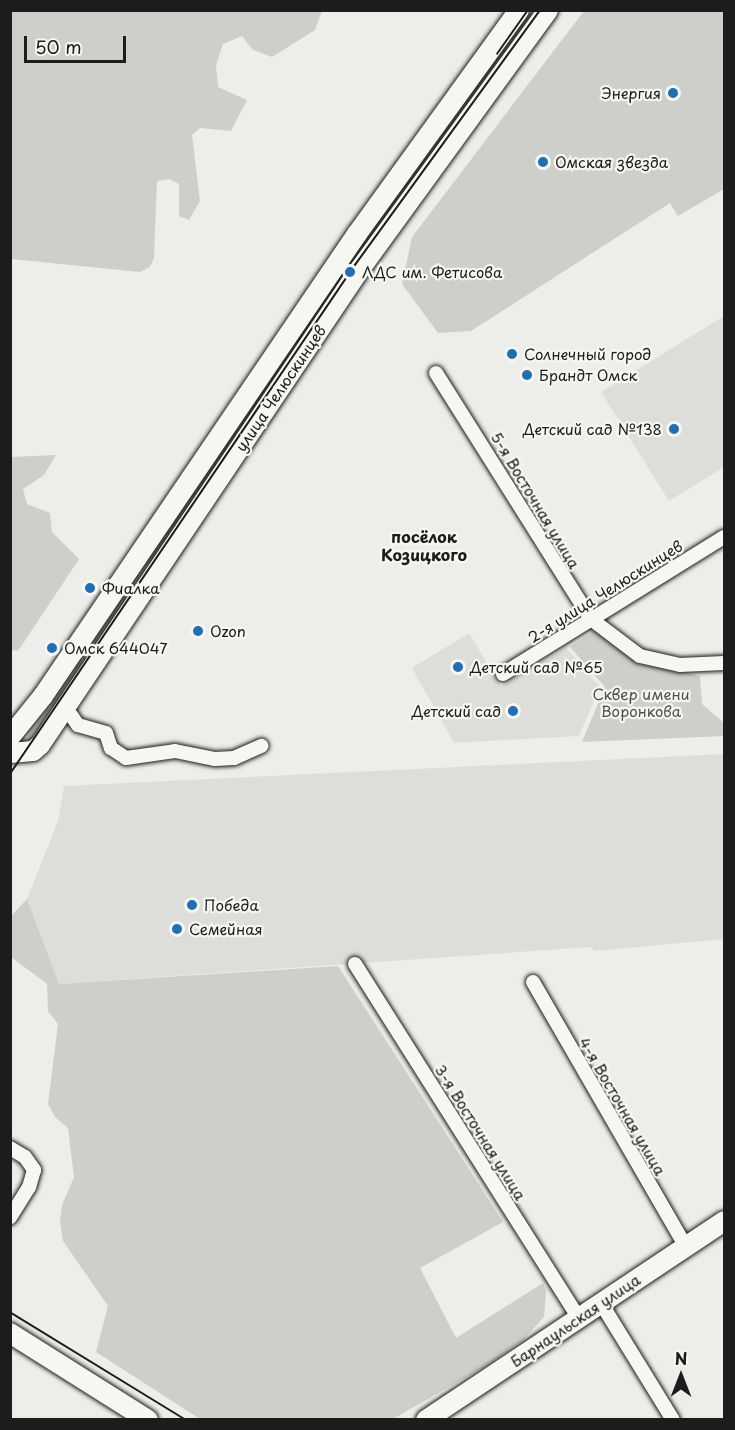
<!DOCTYPE html>
<html>
<head>
<meta charset="utf-8">
<style>
  body { margin:0 }
  #map { position:relative; width:735px; height:1430px; overflow:hidden; background:#edede9; font-family:"Playpen Sans",sans-serif }
  div>[style] { position:absolute }
  .built>* { inset:0; background:#ddddda }
  .green>* { inset:0; background:#cececb }
  .roads { filter:drop-shadow(0 0 2px #1c1c1c) drop-shadow(0 0 2px #1c1c1c) }
  .street>* { height:14px; margin:-7px; padding:0 7px; transform-origin:7px; border-radius:7px; background:#f6f6f2 }
  .secondary>* { height:20px; margin:-10px; padding:0 10px; transform-origin:10px; border-radius:10px; background:#f6f6f2 }
  .tram>* { height:1.5px; margin:-0.75px; padding:0 0.75px; transform-origin:0.75px; border-radius:0.75px; background:#1c1c1c }
  .dots>* { width:16px; height:16px; translate:-50% -50%; box-sizing:border-box; border:3px solid #f6f6f2; border-radius:50% }
  span { translate:-50% -50%; white-space:nowrap; text-align:center; line-height:1.15; -webkit-text-stroke:4.5px #f6f6f2; paint-order:stroke }
  .poi-label { font-size:15px; color:#1c1c1c }
  .right { translate:-100% -50%; text-align:right }
  .left { translate:0 -50%; text-align:left }
  .street-label { font-size:15px; color:#1c1c1c }
  .park-label { font-size:15px; color:#515151 }
  .neighbourhood-label { font-size:16px; color:#1c1c1c; font-weight:700 }
  .frame { position:absolute; inset:0; border:12px solid #1c1c1c; pointer-events:none }
  .north { position:absolute; left:651px; top:1346px; width:60px; height:60px; -webkit-text-stroke:4px #f6f6f2; paint-order:stroke; rotate:0deg; font-size:16px; font-weight:700; line-height:24px; text-align:center; color:#1c1c1c }
  .north::after { content:''; display:block; margin:auto; width:21px; height:27px; background:#1c1c1c; clip-path:polygon(50% 0,100% 100%,50% 72%,0 100%) }
  .scale { position:absolute; left:24px; top:36px; width:102px; height:27px; box-sizing:border-box; border:3px solid #1c1c1c; border-top:0; padding-left:8px; font-size:18px; line-height:21px; white-space:nowrap; color:#1c1c1c; -webkit-text-stroke:4px #f6f6f2; paint-order:stroke }
</style>
</head>
<body>
<div id="map">
  <div class="built">
    <div style="clip-path:polygon(724px 316px,724px 467px,669px 501px,601px 392px)"></div>
    <div style="clip-path:polygon(469px 633px,501px 686px,566px 648px,600px 687px,579px 736px,454px 743px,412px 668px)"></div>
    <div style="clip-path:polygon(724px 754px,724px 939px,594px 951px,591px 947px,59px 984px,27px 899px,58px 821px,64px 786px)"></div>
  </div>
  <div class="green">
    <div style="clip-path:polygon(10px 11px,11px 10px,322px 11px,315px 30px,272px 57px,253px 50px,242px 36px,223px 44px,216px 65px,218px 87px,247px 100px,231px 131px,200px 128px,192px 135px,200px 201px,189px 220px,179px 216px,179px 184px,169px 179px,157px 181px,154px 258px,150px 267px,140px 272px,11px 259px)"></div>
    <div style="clip-path:polygon(527px 11px,541px 11px,358px 263px,352px 260px,351px 255px)"></div>
    <div style="clip-path:polygon(584px 11px,724px 11px,724px 189px,678px 216px,670px 203px,471px 331px,438px 333px,402px 284px,412px 237px)"></div>
    <div style="clip-path:polygon(338px 278px,342px 281px,152px 563px,145px 563px,144px 558px)"></div>
    <div style="clip-path:polygon(56px 455px,44px 475px,23px 489px,27px 504px,50px 513px,52px 532px,79px 559px,18px 651px,11px 650px,11px 457px)"></div>
    <div style="clip-path:polygon(128px 587px,131px 595px,55px 708px,51px 707px,49px 704px)"></div>
    <div style="clip-path:polygon(597px 629px,611px 644px,637px 661px,700px 676px,702px 704px,724px 723px,724px 736px,582px 742px,605px 687px,570px 647px)"></div>
    <div style="clip-path:polygon(44px 706px,54px 712px,32px 744px,28px 743px,28px 730px)"></div>
    <div style="clip-path:polygon(27px 899px,59px 984px,338px 966px,503px 1222px,420px 1268px,456px 1338px,543px 1283px,546px 1291px,544px 1317px,523px 1340px,489px 1364px,393px 1419px,200px 1419px,96px 1352px,108px 1306px,63px 1241px,60px 1222px,62px 1205px,74px 1177px,68px 1128px,55px 1117px,48px 1104px,58px 1024px,48px 1011px,47px 984px,11px 957px,11px 916px)"></div>
  </div>
  <div class="roads">
    <div class="street">
      <div style="left:436px;top:373px;width:291px;rotate:57.8deg"></div>
      <div style="left:591px;top:619px;width:61px;rotate:37.1deg"></div>
      <div style="left:640px;top:656px;width:41px;rotate:12.7deg"></div>
      <div style="left:680px;top:665px;width:44px;rotate:-2.6deg"></div>
      <div style="left:503px;top:674px;width:260px;rotate:-31.8deg"></div>
      <div style="left:66px;top:708px;width:21px;rotate:55deg"></div>
      <div style="left:78px;top:725px;width:29px;rotate:16deg"></div>
      <div style="left:106px;top:733px;width:16px;rotate:72deg"></div>
      <div style="left:111px;top:748px;width:18px;rotate:34deg"></div>
      <div style="left:126px;top:758px;width:49px;rotate:-8.1deg"></div>
      <div style="left:175px;top:751px;width:41px;rotate:11.3deg"></div>
      <div style="left:215px;top:759px;width:19px;rotate:-3deg"></div>
      <div style="left:234px;top:758px;width:30px;rotate:-24deg"></div>
      <div style="left:355px;top:964px;width:419px;rotate:57.7deg"></div>
      <div style="left:533px;top:982px;width:306px;rotate:60deg"></div>
      <div style="left:10px;top:1148px;width:17px;rotate:31deg"></div>
      <div style="left:25px;top:1157px;width:16px;rotate:55deg"></div>
      <div style="left:34px;top:1170px;width:18px;rotate:106deg"></div>
      <div style="left:29px;top:1187px;width:36px;rotate:122deg"></div>
      <div style="left:601px;top:1303px;width:137px;rotate:58.4deg"></div>
    </div>
    <div class="secondary">
      <div style="left:10px;top:737px;width:53px;rotate:-51.2deg"></div>
      <div style="left:43px;top:696px;width:559px;rotate:-55.8deg"></div>
      <div style="left:357px;top:234px;width:276px;rotate:-54.1deg"></div>
      <div style="left:10px;top:753px;width:23px;rotate:-5deg"></div>
      <div style="left:33px;top:751px;width:9px;rotate:-41deg"></div>
      <div style="left:40px;top:745px;width:574px;rotate:-56.09deg"></div>
      <div style="left:360px;top:269px;width:320px;rotate:-54deg"></div>
      <div style="left:10px;top:1333px;width:163px;rotate:32.2deg"></div>
      <div style="left:426px;top:1420px;width:358px;rotate:-33.7deg"></div>
    </div>
  </div>
  <div class="tram">
    <div style="left:497px;top:54px;width:54px;rotate:-54.8deg"></div>
    <div style="left:10px;top:774px;width:615px;rotate:-55.87deg"></div>
    <div style="left:355px;top:265px;width:315px;rotate:-54deg"></div>
    <div style="left:10px;top:1312px;width:206px;rotate:31.5deg"></div>
  </div>
  <div class="dots">
    <div style="left:673px;top:93px;background:#1f6fb2"></div>
    <div style="left:543px;top:162px;background:#1f6fb2"></div>
    <div style="left:350px;top:272px;background:#1f6fb2"></div>
    <div style="left:512px;top:354px;background:#1f6fb2"></div>
    <div style="left:527px;top:375px;background:#1f6fb2"></div>
    <div style="left:674px;top:429px;background:#1f6fb2"></div>
    <div style="left:90px;top:588px;background:#1f6fb2"></div>
    <div style="left:198px;top:631px;background:#1f6fb2"></div>
    <div style="left:52px;top:648px;background:#1f6fb2"></div>
    <div style="left:458px;top:667px;background:#1f6fb2"></div>
    <div style="left:513px;top:711px;background:#1f6fb2"></div>
    <div style="left:192px;top:905px;background:#1f6fb2"></div>
    <div style="left:177px;top:929px;background:#1f6fb2"></div>
  </div>
  <div class="poi-label">
    <span class="right" style="left:661px;top:93px">Энергия</span>
    <span class="left" style="left:555px;top:162px">Омская звезда</span>
    <span class="left" style="left:362px;top:272px">ЛДС им. Фетисова</span>
    <span class="left" style="left:524px;top:354px">Солнечный город</span>
    <span class="left" style="left:539px;top:375px">Брандт Омск</span>
    <span class="right" style="left:662px;top:429px">Детский сад №138</span>
    <span class="left" style="left:102px;top:588px">Фиалка</span>
    <span class="left" style="left:210px;top:631px">Ozon</span>
    <span class="left" style="left:64px;top:648px">Омск 644047</span>
    <span class="left" style="left:470px;top:667px">Детский сад №65</span>
    <span class="right" style="left:501px;top:711px">Детский сад</span>
    <span class="left" style="left:204px;top:905px">Победа</span>
    <span class="left" style="left:189px;top:929px">Семейная</span>
  </div>
  <div class="street-label">
    <span style="left:280px;top:388px;rotate:-56deg">улица Челюскинцев</span>
    <span style="left:536px;top:500px;rotate:59deg">5-я Восточная улица</span>
    <span style="left:605px;top:591px;rotate:-32deg">2-я улица Челюскинцев</span>
    <span style="left:623px;top:1106px;rotate:60deg">4-я Восточная улица</span>
    <span style="left:481px;top:1132px;rotate:58deg">3-я Восточная улица</span>
    <span style="left:575px;top:1320px;rotate:-34deg">Барнаульская улица</span>
  </div>
  <div class="park-label">
    <span style="left:641px;top:702px">Сквер имени<br>Воронкова</span>
  </div>
  <div class="neighbourhood-label">
    <span style="left:424px;top:545px">посёлок<br>Козицкого</span>
  </div>
  <div class="frame"></div>
  <div class="north">N</div>
  <div class="scale">50 m</div>
</div>
</body>
</html>
